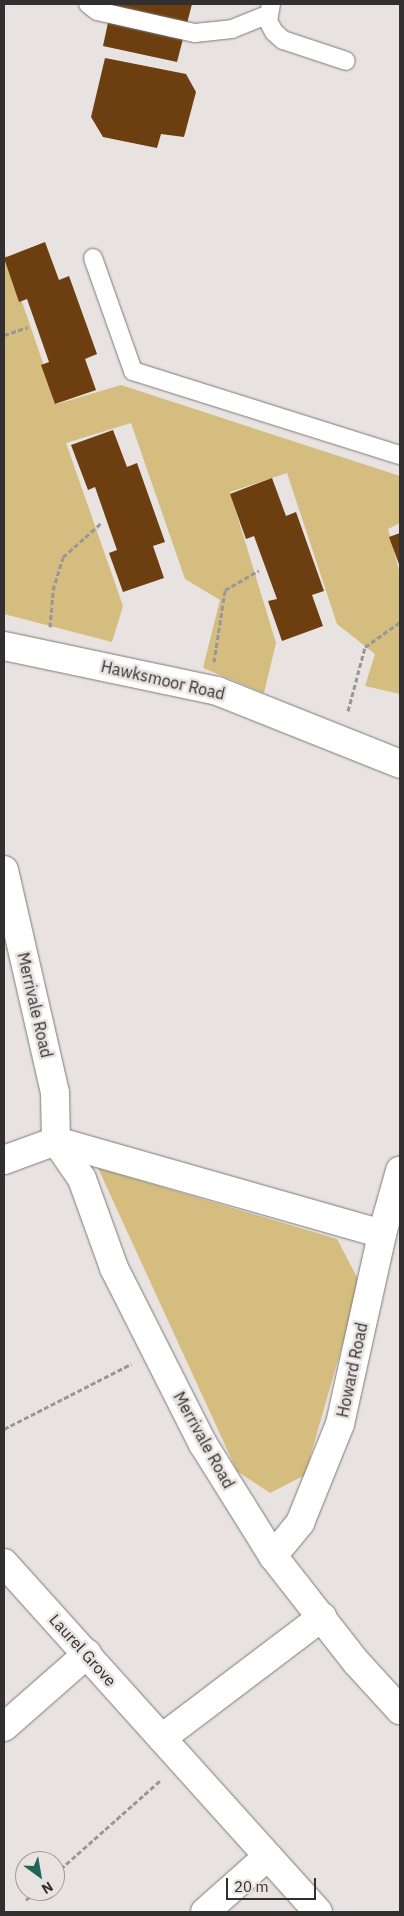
<!DOCTYPE html>
<html>
<head>
<meta charset="utf-8">
<style>
  body { margin:0 }
  #map { position:relative; width:404px; height:1916px; overflow:hidden; background:#e8e2e0; font-family:"IBM Plex Sans",sans-serif }
  div>[style] { position:absolute }
  .green>* { inset:0; background:#d4bd7f }
  .building>* { inset:0; background:#6d3e0f }
  .path>* { height:3px; margin-top:-1.5px; transform-origin:0; background:repeating-linear-gradient(90deg,#9b9695 0 5px,transparent 0 7.5px) }
  .roads { filter:drop-shadow(0 0 1px #7f7978) drop-shadow(0 0 1px #7f7978) }
  .lane>* { height:18px; margin:-9px; padding:0 9px; transform-origin:9px; border-radius:9px; background:#fff }
  .street>* { height:28px; margin:-14px; padding:0 14px; transform-origin:14px; border-radius:14px; background:#fff }
  span { translate:-50% -50%; white-space:nowrap; text-align:center; line-height:1.15; -webkit-text-stroke:5px #e8e2e0; paint-order:stroke }
  .street-label { font-size:16px; color:#312f2f }
  .frame { position:absolute; inset:0; border:5px solid #312f2f; pointer-events:none }
  .north { position:absolute; left:15px; top:1851px; width:50px; height:50px; box-sizing:border-box; background:#e8e2e0; border:1px solid #9f9a99; border-radius:50%; rotate:148deg; font-size:14px; font-weight:700; line-height:20px; text-align:center; color:#312f2f }
  .north::after { content:''; display:block; margin:auto; width:18px; height:22px; background:#1f6558; clip-path:polygon(50% 0,100% 100%,50% 72%,0 100%) }
  .scale { position:absolute; left:226px; top:1878px; width:90px; height:22px; box-sizing:border-box; border:2px solid #312f2f; border-top:0; padding-left:6px; font-size:15px; line-height:18px; white-space:nowrap; color:#312f2f; -webkit-text-stroke:4px #e8e2e0; paint-order:stroke }
</style>
</head>
<body>
<div id="map">
  <div class="green">
    <div style="clip-path:polygon(6px 255px,57px 404px,121px 385px,400px 476px,400px 523px,388px 529px,400px 574px,400px 694px,365px 686px,375px 654px,337px 624px,287px 473px,230px 492px,276px 643px,264px 693px,203px 668px,220px 600px,185px 579px,131px 423px,66px 443px,123px 606px,112px 642px,4px 614px,4px 256px)"></div>
    <div style="clip-path:polygon(98px 1168px,337px 1239px,360px 1283px,305px 1475px,270px 1493px,237px 1471px)"></div>
  </div>
  <div class="building">
    <div style="clip-path:polygon(112px 4px,192px 4px,177px 62px,103px 46px)"></div>
    <div style="clip-path:polygon(105px 58px,186px 74px,196px 92px,184px 137px,161px 134px,157px 148px,103px 137px,91px 117px)"></div>
    <div style="clip-path:polygon(45px 242px,59px 280px,69px 276px,97px 354px,85px 359px,96px 390px,55px 404px,41px 365px,49px 362px,27px 299px,19px 302px,4px 258px)"></div>
    <div style="clip-path:polygon(113px 430px,127px 467px,137px 463px,165px 542px,153px 546px,164px 578px,123px 592px,109px 553px,117px 550px,95px 487px,88px 490px,71px 445px)"></div>
    <div style="clip-path:polygon(272px 478px,286px 516px,296px 512px,324px 591px,312px 595px,323px 626px,282px 641px,268px 601px,277px 599px,254px 536px,246px 539px,230px 494px)"></div>
    <div style="clip-path:polygon(400px 533px,400px 567px,389px 537px)"></div>
  </div>
  <div class="path">
    <div style="left:4px;top:335px;width:25px;rotate:-18deg"></div>
    <div style="left:50px;top:627px;width:37px;rotate:-85deg"></div>
    <div style="left:53px;top:590px;width:34px;rotate:-73deg"></div>
    <div style="left:63px;top:557px;width:51px;rotate:-41.8deg"></div>
    <div style="left:214px;top:662px;width:73px;rotate:-81.3deg"></div>
    <div style="left:225px;top:590px;width:39px;rotate:-30deg"></div>
    <div style="left:348px;top:711px;width:66px;rotate:-75.1deg"></div>
    <div style="left:365px;top:647px;width:43px;rotate:-35.5deg"></div>
    <div style="left:4px;top:1429px;width:143px;rotate:-27.1deg"></div>
    <div style="left:55px;top:1874px;width:142px;rotate:-41.6deg"></div>
    <div style="left:26px;top:1900px;width:13px;rotate:-42deg"></div>
  </div>
  <div class="roads">
    <div class="lane">
      <div style="left:88px;top:4px;width:11px;rotate:38deg"></div>
      <div style="left:97px;top:11px;width:100px;rotate:12.7deg"></div>
      <div style="left:195px;top:33px;width:37px;rotate:-6deg"></div>
      <div style="left:232px;top:29px;width:40px;rotate:-22deg"></div>
      <div style="left:271px;top:4px;width:17px;rotate:100deg"></div>
      <div style="left:268px;top:21px;width:13px;rotate:61deg"></div>
      <div style="left:274px;top:32px;width:12px;rotate:42deg"></div>
      <div style="left:283px;top:40px;width:66px;rotate:18.4deg"></div>
      <div style="left:93px;top:258px;width:120px;rotate:70.5deg"></div>
      <div style="left:133px;top:371px;width:280px;rotate:17.5deg"></div>
    </div>
    <div class="street">
      <div style="left:4px;top:646px;width:218px;rotate:11.9deg"></div>
      <div style="left:217px;top:691px;width:197px;rotate:21.7deg"></div>
      <div style="left:4px;top:870px;width:229px;rotate:77.1deg"></div>
      <div style="left:55px;top:1093px;width:48px;rotate:88.8deg"></div>
      <div style="left:56px;top:1141px;width:46px;rotate:55.6deg"></div>
      <div style="left:82px;top:1179px;width:95px;rotate:70.2deg"></div>
      <div style="left:114px;top:1268px;width:197px;rotate:63.2deg"></div>
      <div style="left:203px;top:1444px;width:132px;rotate:58deg"></div>
      <div style="left:273px;top:1556px;width:136px;rotate:51.9deg"></div>
      <div style="left:357px;top:1663px;width:64px;rotate:47.5deg"></div>
      <div style="left:4px;top:1160px;width:55px;rotate:-20.1deg"></div>
      <div style="left:56px;top:1141px;width:339px;rotate:15.9deg"></div>
      <div style="left:273px;top:1556px;width:43px;rotate:-50.7deg"></div>
      <div style="left:300px;top:1523px;width:107px;rotate:-68deg"></div>
      <div style="left:340px;top:1424px;width:195px;rotate:-77.5deg"></div>
      <div style="left:382px;top:1234px;width:66px;rotate:-74.1deg"></div>
      <div style="left:4px;top:1563px;width:469px;rotate:48deg"></div>
      <div style="left:4px;top:1727px;width:111px;rotate:-41.3deg"></div>
      <div style="left:162px;top:1738px;width:201px;rotate:-37.1deg"></div>
      <div style="left:205px;top:1912px;width:84px;rotate:-41.6deg"></div>
    </div>
  </div>
  <div class="street-label">
    <span style="left:163px;top:680px;rotate:13deg">Hawksmoor Road</span>
    <span style="left:35px;top:1005px;rotate:77deg">Merrivale Road</span>
    <span style="left:352px;top:1370px;rotate:-78deg">Howard Road</span>
    <span style="left:204px;top:1440px;rotate:61deg">Merrivale Road</span>
    <span style="left:83px;top:1650px;rotate:48deg">Laurel Grove</span>
  </div>
  <div class="frame"></div>
  <div class="north">N</div>
  <div class="scale">20 m</div>
</div>
</body>
</html>
